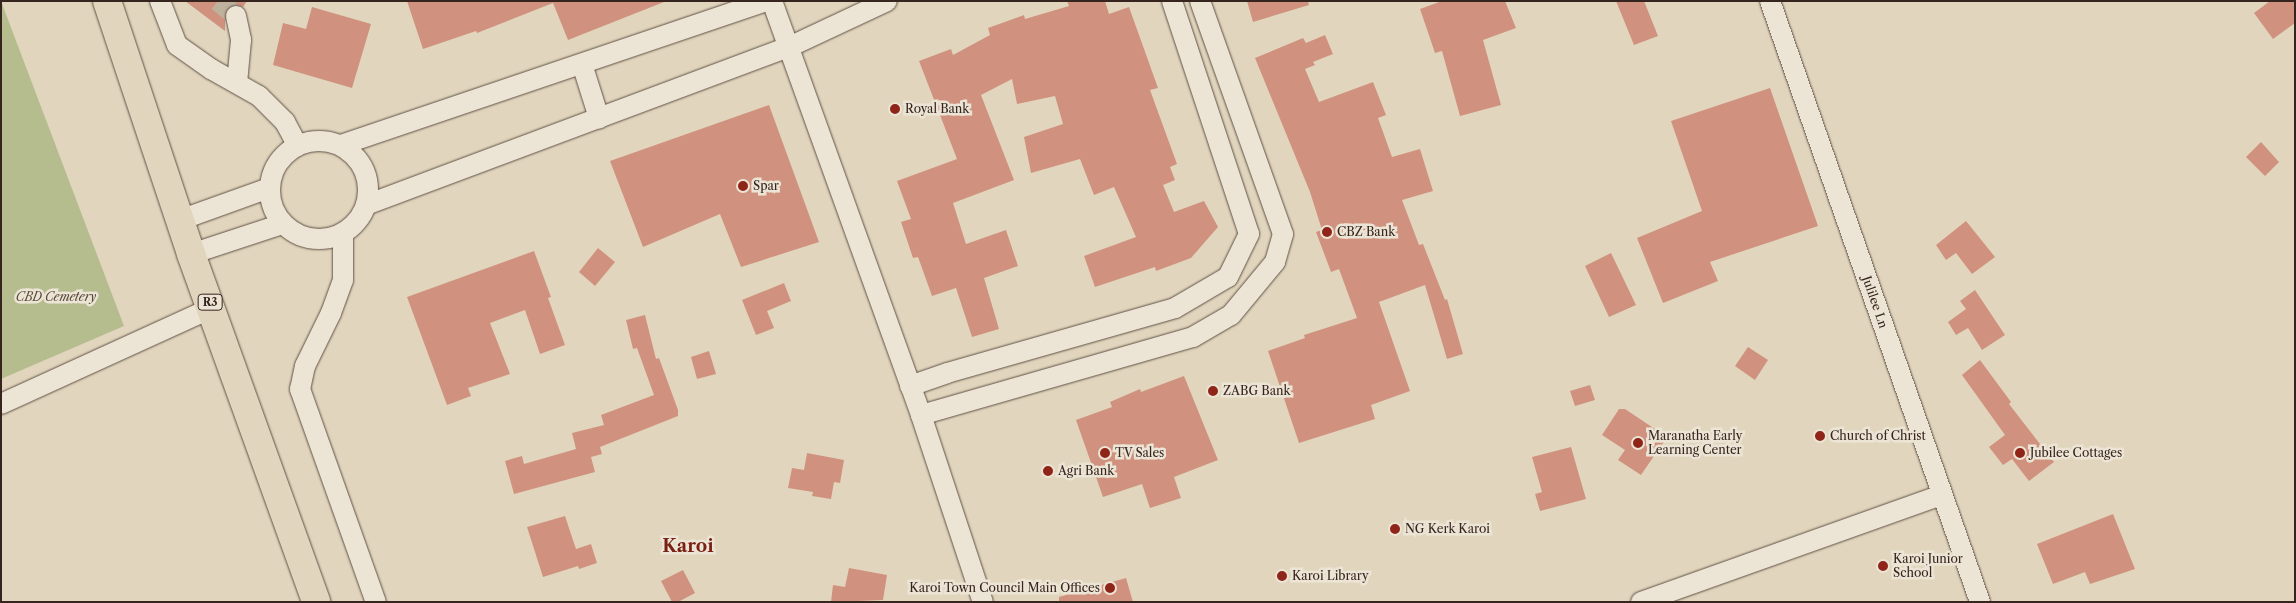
<!DOCTYPE html>
<html>
<head>
<meta charset="utf-8">
<style>
  body { margin:0 }
  #map { position:relative; width:2296px; height:603px; overflow:hidden; background:#e1d6bd; font-family:"Libre Caslon Text",serif }
  div>[style] { position:absolute }
  .green>* { inset:0; background:#b5bd8f }
  .building>* { inset:0; background:#d0927f }
  .minor-tunnel>* { height:20px; margin-top:-10px; transform-origin:0; background:repeating-linear-gradient(90deg,#bfb29d 0 20px,transparent 0 30px) }
  .roads { filter:drop-shadow(0 0 1px #615046) drop-shadow(0 0 1px #615046) }
  .minor>* { height:20px; margin:-10px; padding:0 10px; transform-origin:10px; border-radius:10px; background:#ece4d4 }
  .minor>.ring { margin:-10px; padding:0; box-sizing:content-box; background:none; border:20px solid #ece4d4; border-radius:50% }
  .highway>* { height:28px; margin:-14px; padding:0 14px; transform-origin:14px; border-radius:14px; background:#e1d6bd }
  .dots>* { width:14px; height:14px; translate:-50% -50%; box-sizing:border-box; border:2px solid #ece4d4; border-radius:50% }
  span { translate:-50% -50%; white-space:nowrap; text-align:center; line-height:1.15; -webkit-text-stroke:5px #ece4d4; paint-order:stroke }
  .shield-label span { padding:1px 4px; background:#ece4d4; border:1px solid; border-radius:4px; -webkit-text-stroke-width:0 }
  .shield-label { font-size:11px; color:#36241e; font-weight:700 }
  .poi-label { font-size:12px; color:#36241e }
  .left { translate:0 -50%; text-align:left }
  .right { translate:-100% -50%; text-align:right }
  .park-label { font-size:12px; color:#564a3a; font-style:italic }
  .street-label { font-size:12px; color:#36241e }
  .district-label { font-size:18px; color:#7a1f14; font-weight:700 }
  .frame { position:absolute; inset:0; border:2px solid #36241e; pointer-events:none }
</style>
</head>
<body>
<div id="map">
  <div class="green">
    <div style="clip-path:polygon(1px 1px,124px 326px,1px 379px)"></div>
  </div>
  <div class="building">
    <div style="clip-path:polygon(185px 1px,247px 1px,243px 7px,234px 4px,228px 8px,225px 13px,225px 31px)"></div>
    <div style="clip-path:polygon(407px 1px,664px 1px,664px 2px,568px 40px,553px 3px,477px 33px,476px 31px,423px 49px)"></div>
    <div style="clip-path:polygon(1067px 1px,1105px 1px,1109px 14px,1129px 7px,1158px 88px,1150px 90px,1177px 164px,1170px 167px,1175px 180px,1163px 185px,1174px 212px,1204px 201px,1218px 227px,1191px 258px,1156px 271px,1155px 267px,1095px 287px,1084px 256px,1136px 237px,1114px 187px,1094px 195px,1080px 159px,1031px 173px,1024px 137px,1063px 124px,1055px 96px,1017px 104px,1012px 79px,981px 95px,1014px 180px,953px 203px,966px 244px,1006px 230px,1018px 266px,984px 278px,999px 329px,972px 337px,956px 288px,932px 296px,918px 257px,913px 258px,901px 222px,911px 219px,897px 181px,957px 159px,919px 61px,951px 49px,953px 55px,990px 35px,988px 28px,1024px 15px,1025px 19px,1069px 6px)"></div>
    <div style="clip-path:polygon(1247px 1px,1308px 1px,1309px 5px,1253px 22px)"></div>
    <div style="clip-path:polygon(1442px 1px,1505px 1px,1516px 28px,1483px 40px,1501px 105px,1460px 116px,1442px 51px,1435px 53px,1420px 9px)"></div>
    <div style="clip-path:polygon(1616px 1px,1644px 1px,1658px 36px,1634px 45px)"></div>
    <div style="clip-path:polygon(2270px 1px,2295px 1px,2295px 23px,2273px 39px,2254px 13px)"></div>
    <div style="clip-path:polygon(312px 7px,371px 24px,352px 88px,273px 65px,283px 23px,306px 29px)"></div>
    <div style="clip-path:polygon(1325px 35px,1333px 54px,1313px 62px,1315px 65px,1305px 69px,1319px 102px,1373px 82px,1386px 115px,1378px 118px,1392px 157px,1420px 149px,1433px 191px,1402px 200px,1419px 245px,1423px 244px,1445px 300px,1447px 299px,1463px 354px,1447px 359px,1425px 285px,1379px 302px,1410px 391px,1371px 405px,1375px 419px,1299px 443px,1268px 351px,1305px 338px,1304px 335px,1357px 318px,1339px 269px,1331px 272px,1316px 232px,1322px 230px,1310px 192px,1255px 58px,1303px 38px,1306px 43px)"></div>
    <div style="clip-path:polygon(1770px 88px,1818px 226px,1710px 262px,1718px 281px,1663px 303px,1637px 238px,1702px 211px,1671px 121px)"></div>
    <div style="clip-path:polygon(769px 105px,819px 242px,741px 267px,720px 214px,643px 247px,610px 161px)"></div>
    <div style="clip-path:polygon(2261px 142px,2279px 162px,2265px 176px,2246px 157px)"></div>
    <div style="clip-path:polygon(1966px 221px,1995px 257px,1972px 274px,1956px 253px,1946px 260px,1936px 245px)"></div>
    <div style="clip-path:polygon(598px 248px,615px 262px,595px 286px,579px 272px)"></div>
    <div style="clip-path:polygon(534px 251px,551px 297px,548px 298px,565px 345px,540px 354px,525px 310px,490px 323px,510px 374px,468px 388px,471px 396px,447px 405px,407px 297px)"></div>
    <div style="clip-path:polygon(1611px 253px,1636px 305px,1609px 317px,1585px 266px)"></div>
    <div style="clip-path:polygon(784px 283px,791px 301px,767px 311px,774px 328px,756px 335px,742px 300px)"></div>
    <div style="clip-path:polygon(1975px 290px,2005px 335px,1982px 350px,1968px 328px,1956px 335px,1948px 322px,1966px 309px,1960px 301px)"></div>
    <div style="clip-path:polygon(645px 315px,656px 359px,659px 358px,678px 410px,678px 416px,600px 447px,602px 454px,591px 457px,595px 472px,514px 494px,505px 461px,522px 456px,524px 464px,576px 449px,572px 433px,604px 425px,601px 415px,654px 395px,637px 348px,633px 349px,626px 320px)"></div>
    <div style="clip-path:polygon(1748px 347px,1768px 360px,1755px 380px,1735px 366px)"></div>
    <div style="clip-path:polygon(709px 351px,716px 374px,697px 379px,691px 357px)"></div>
    <div style="clip-path:polygon(1980px 360px,2011px 402px,2009px 404px,2054px 462px,2029px 481px,2012px 459px,2003px 465px,1989px 447px,2005px 435px,1962px 375px)"></div>
    <div style="clip-path:polygon(1184px 376px,1218px 460px,1174px 477px,1181px 498px,1150px 508px,1142px 484px,1103px 497px,1076px 420px,1112px 407px,1110px 402px,1140px 389px,1141px 392px)"></div>
    <div style="clip-path:polygon(1590px 385px,1595px 400px,1575px 406px,1570px 391px)"></div>
    <div style="clip-path:polygon(1619px 409px,1625px 409px,1667px 437px,1641px 475px,1618px 460px,1625px 450px,1602px 435px)"></div>
    <div style="clip-path:polygon(1571px 447px,1586px 499px,1540px 511px,1535px 494px,1542px 492px,1532px 457px)"></div>
    <div style="clip-path:polygon(807px 453px,844px 460px,840px 483px,834px 482px,831px 499px,812px 496px,813px 492px,788px 488px,792px 468px,804px 470px)"></div>
    <div style="clip-path:polygon(2113px 514px,2135px 569px,2090px 584px,2085px 572px,2053px 584px,2037px 544px)"></div>
    <div style="clip-path:polygon(565px 516px,576px 549px,591px 544px,597px 563px,579px 569px,578px 566px,543px 577px,527px 527px)"></div>
    <div style="clip-path:polygon(849px 568px,887px 575px,883px 600px,831px 602px,833px 585px,845px 587px)"></div>
    <div style="clip-path:polygon(683px 570px,695px 593px,678px 602px,672px 602px,661px 581px)"></div>
    <div style="clip-path:polygon(1126px 578px,1133px 602px,1059px 602px,1059px 597px)"></div>
  </div>
  <div class="minor-tunnel">
    <div style="left:218px;top:1px;width:23px;rotate:40deg"></div>
  </div>
  <div class="roads">
    <div class="minor">
      <div style="left:160px;top:1px;width:47px;rotate:68.9deg"></div>
      <div style="left:177px;top:45px;width:42px;rotate:35.2deg"></div>
      <div style="left:211px;top:69px;width:55px;rotate:29.4deg"></div>
      <div style="left:259px;top:96px;width:37px;rotate:45deg"></div>
      <div style="left:285px;top:122px;width:27px;rotate:62deg"></div>
      <div style="left:772px;top:1px;width:440px;rotate:70.2deg"></div>
      <div style="left:921px;top:415px;width:197px;rotate:71.7deg"></div>
      <div style="left:1770px;top:1px;width:637px;rotate:70.74deg"></div>
      <div style="left:236px;top:16px;width:25px;rotate:78deg"></div>
      <div style="left:241px;top:40px;width:43px;rotate:95.3deg"></div>
      <div style="left:582px;top:64px;width:57px;rotate:72.5deg"></div>
      <div class="ring" style="left:270px;top:141px;width:78px;height:78px"></div>
      <div style="left:341px;top:145px;width:449px;rotate:-18.7deg"></div>
      <div style="left:366px;top:205px;width:452px;rotate:-20.5deg"></div>
      <div style="left:789px;top:47px;width:108px;rotate:-25.1deg"></div>
      <div style="left:180px;top:220px;width:95px;rotate:-19.8deg"></div>
      <div style="left:343px;top:234px;width:46px;rotate:90deg"></div>
      <div style="left:343px;top:280px;width:35px;rotate:110deg"></div>
      <div style="left:331px;top:313px;width:59px;rotate:116.1deg"></div>
      <div style="left:305px;top:366px;width:24px;rotate:102deg"></div>
      <div style="left:300px;top:389px;width:226px;rotate:70.4deg"></div>
      <div style="left:191px;top:254px;width:96px;rotate:-18.2deg"></div>
      <div style="left:910px;top:386px;width:39px;rotate:-19deg"></div>
      <div style="left:947px;top:373px;width:237px;rotate:-15.9deg"></div>
      <div style="left:1175px;top:308px;width:61px;rotate:-30.3deg"></div>
      <div style="left:1228px;top:277px;width:48px;rotate:-64deg"></div>
      <div style="left:1249px;top:234px;width:245px;rotate:-108.3deg"></div>
      <div style="left:1px;top:404px;width:232px;rotate:-24.5deg"></div>
      <div style="left:921px;top:415px;width:283px;rotate:-16deg"></div>
      <div style="left:1193px;top:337px;width:44px;rotate:-30.1deg"></div>
      <div style="left:1231px;top:315px;width:69px;rotate:-50.3deg"></div>
      <div style="left:1275px;top:262px;width:29px;rotate:-74deg"></div>
      <div style="left:1283px;top:234px;width:247px;rotate:-109.6deg"></div>
      <div style="left:1641px;top:602px;width:319px;rotate:-19.6deg"></div>
    </div>
    <div class="highway">
      <div style="left:107px;top:1px;width:267px;rotate:71.6deg"></div>
      <div style="left:191px;top:254px;width:370px;rotate:70.2deg"></div>
    </div>
  </div>
  <div class="dots">
    <div style="left:895px;top:109px;background:#8f2418"></div>
    <div style="left:743px;top:186px;background:#8f2418"></div>
    <div style="left:1327px;top:232px;background:#8f2418"></div>
    <div style="left:1213px;top:391px;background:#8f2418"></div>
    <div style="left:1820px;top:436px;background:#8f2418"></div>
    <div style="left:1638px;top:443px;background:#8f2418"></div>
    <div style="left:1105px;top:453px;background:#8f2418"></div>
    <div style="left:2020px;top:453px;background:#8f2418"></div>
    <div style="left:1048px;top:471px;background:#8f2418"></div>
    <div style="left:1395px;top:529px;background:#8f2418"></div>
    <div style="left:1883px;top:566px;background:#8f2418"></div>
    <div style="left:1282px;top:576px;background:#8f2418"></div>
    <div style="left:1110px;top:588px;background:#8f2418"></div>
  </div>
  <div class="shield-label">
    <span style="left:210px;top:302px">R3</span>
  </div>
  <div class="poi-label">
    <span class="left" style="left:905px;top:109px">Royal Bank</span>
    <span class="left" style="left:753px;top:186px">Spar</span>
    <span class="left" style="left:1337px;top:232px">CBZ Bank</span>
    <span class="left" style="left:1223px;top:391px">ZABG Bank</span>
    <span class="left" style="left:1648px;top:443px">Maranatha Early<br>Learning Center</span>
    <span class="left" style="left:1830px;top:436px">Church of Christ</span>
    <span class="left" style="left:1115px;top:453px">TV Sales</span>
    <span class="left" style="left:2030px;top:453px">Jubilee Cottages</span>
    <span class="left" style="left:1058px;top:471px">Agri Bank</span>
    <span class="left" style="left:1405px;top:529px">NG Kerk Karoi</span>
    <span class="left" style="left:1893px;top:566px">Karoi Junior<br>School</span>
    <span class="left" style="left:1292px;top:576px">Karoi Library</span>
    <span class="right" style="left:1100px;top:588px">Karoi Town Council Main Offices</span>
  </div>
  <div class="park-label">
    <span style="left:56px;top:297px">CBD Cemetery</span>
  </div>
  <div class="street-label">
    <span style="left:1875px;top:302px;rotate:71deg">Julilee Ln</span>
  </div>
  <div class="district-label">
    <span style="left:688px;top:546px">Karoi</span>
  </div>
  <div class="frame"></div>
</div>
</body>
</html>
